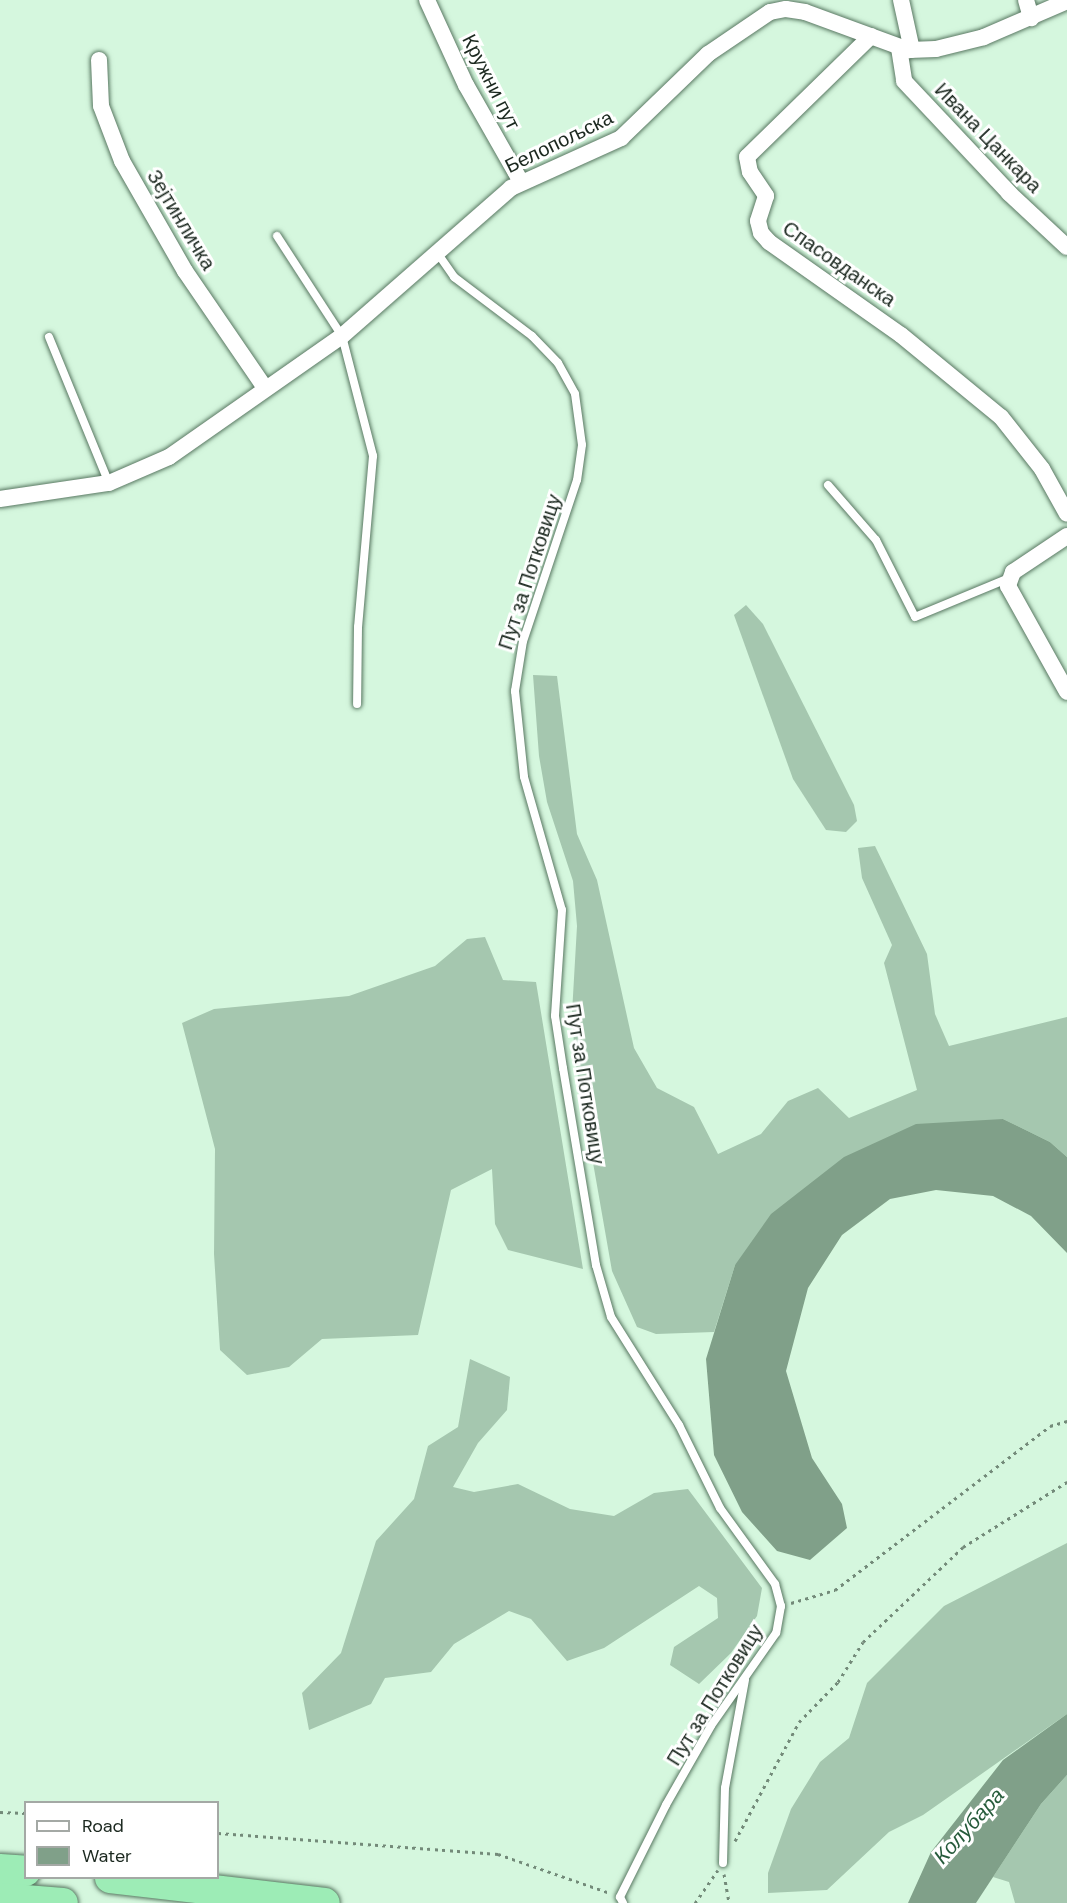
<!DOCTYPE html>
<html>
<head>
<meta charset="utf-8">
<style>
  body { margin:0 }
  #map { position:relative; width:1067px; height:1903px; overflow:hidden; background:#d5f7de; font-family:"DM Sans",sans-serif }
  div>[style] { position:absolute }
  .forest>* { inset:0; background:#a5c7af }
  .water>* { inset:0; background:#80a089 }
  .path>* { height:3px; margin-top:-1.5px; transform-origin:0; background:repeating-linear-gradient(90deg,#738a79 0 3px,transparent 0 7.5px) }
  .roads { filter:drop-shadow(0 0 2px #597862) drop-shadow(0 0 2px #597862) }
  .lane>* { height:8px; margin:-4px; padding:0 4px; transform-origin:4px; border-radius:4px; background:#fff }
  .street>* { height:16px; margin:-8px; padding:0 8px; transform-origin:8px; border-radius:8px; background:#fff }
  .highway>* { height:30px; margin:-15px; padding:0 15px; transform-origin:15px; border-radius:15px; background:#9decb6 }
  span { translate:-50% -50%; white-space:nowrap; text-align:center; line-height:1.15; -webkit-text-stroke:6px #fff; paint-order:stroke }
  .street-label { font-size:20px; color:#1b281f }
  .water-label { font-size:21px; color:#265b3b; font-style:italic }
  .legend { position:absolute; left:24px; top:1801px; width:195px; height:78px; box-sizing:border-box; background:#fff; border:2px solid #a4a9a5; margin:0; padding:8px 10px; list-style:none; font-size:18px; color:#1b281f }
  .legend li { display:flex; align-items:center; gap:12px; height:30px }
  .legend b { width:30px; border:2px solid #a4a9a5 }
</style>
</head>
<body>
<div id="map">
  <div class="forest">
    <div style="clip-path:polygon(746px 605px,763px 624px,854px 805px,857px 821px,846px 832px,826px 830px,793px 779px,734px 615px)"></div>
    <div style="clip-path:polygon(533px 675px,557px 676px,577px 834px,597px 880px,634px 1048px,657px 1088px,694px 1107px,718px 1154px,761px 1134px,788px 1101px,818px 1088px,849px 1118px,917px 1090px,884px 963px,892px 945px,862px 878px,858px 848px,875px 846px,927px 954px,935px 1014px,949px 1046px,1067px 1017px,1067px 1157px,1050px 1142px,1003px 1119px,735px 1265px,714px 1332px,656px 1334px,637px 1327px,612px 1271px,575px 1060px,572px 1013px,577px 926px,573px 881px,547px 802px,539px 756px)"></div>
    <div style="clip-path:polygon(485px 937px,503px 980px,536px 982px,583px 1269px,508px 1250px,495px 1224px,492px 1169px,451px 1190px,418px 1335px,322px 1339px,289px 1367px,247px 1375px,220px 1350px,214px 1254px,215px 1149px,182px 1023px,214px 1009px,349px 996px,435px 966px,467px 939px)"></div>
    <div style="clip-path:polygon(470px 1359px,510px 1377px,507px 1410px,478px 1443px,453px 1487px,474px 1492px,518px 1484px,570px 1509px,614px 1516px,654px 1493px,688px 1489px,762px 1588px,757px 1616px,731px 1653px,699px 1684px,670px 1665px,674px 1647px,718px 1618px,717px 1598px,699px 1586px,604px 1648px,567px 1661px,531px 1619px,509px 1611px,454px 1644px,431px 1672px,385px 1678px,371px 1704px,309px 1730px,302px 1693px,341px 1653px,376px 1541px,414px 1499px,428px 1446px,458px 1427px)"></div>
    <div style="clip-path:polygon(1067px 1543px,1067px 1714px,923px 1815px,889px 1832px,827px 1890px,768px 1893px,768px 1873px,791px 1809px,820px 1762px,849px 1738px,867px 1683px,944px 1606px)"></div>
    <div style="clip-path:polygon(1067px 1775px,1067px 1903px,1015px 1903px,1009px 1882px,993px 1877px,1041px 1804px)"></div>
  </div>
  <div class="water">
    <div style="clip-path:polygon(1003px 1119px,1050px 1142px,1067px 1157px,1067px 1253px,1031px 1216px,993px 1196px,936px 1190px,890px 1199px,842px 1235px,808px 1288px,786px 1371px,812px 1458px,842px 1504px,847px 1528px,810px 1560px,777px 1551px,742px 1512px,714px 1455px,706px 1359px,735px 1265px,771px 1214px,844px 1157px,916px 1124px)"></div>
    <div style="clip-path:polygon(1067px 1714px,1067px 1775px,1041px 1804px,976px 1903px,908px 1903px,931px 1852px,1003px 1760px)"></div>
  </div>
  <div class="path">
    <div style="left:791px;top:1603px;width:46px;rotate:-16.5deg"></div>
    <div style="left:835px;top:1590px;width:270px;rotate:-37.3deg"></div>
    <div style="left:1050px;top:1426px;width:18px;rotate:-16deg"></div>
    <div style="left:0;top:1812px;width:26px;rotate:2deg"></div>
    <div style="left:218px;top:1833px;width:281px;rotate:4.3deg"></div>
    <div style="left:498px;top:1854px;width:119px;rotate:19.2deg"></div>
    <div style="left:735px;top:1841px;width:135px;rotate:-61.7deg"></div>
    <div style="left:799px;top:1722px;width:56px;rotate:-45.7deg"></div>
    <div style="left:838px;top:1682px;width:47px;rotate:-58deg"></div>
    <div style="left:863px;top:1642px;width:138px;rotate:-43.5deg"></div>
    <div style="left:963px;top:1547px;width:123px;rotate:-32deg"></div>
    <div style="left:724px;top:1874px;width:29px;rotate:80deg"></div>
    <div style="left:695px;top:1903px;width:40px;rotate:-55.1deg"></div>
  </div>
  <div class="roads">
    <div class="lane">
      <div style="left:277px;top:236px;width:119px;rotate:57deg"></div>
      <div style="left:342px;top:336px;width:124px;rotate:75.5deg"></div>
      <div style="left:373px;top:456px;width:172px;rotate:95deg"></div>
      <div style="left:358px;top:627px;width:77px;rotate:90.7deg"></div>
      <div style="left:436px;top:251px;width:32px;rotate:55deg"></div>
      <div style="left:454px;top:277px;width:98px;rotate:37.1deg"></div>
      <div style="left:532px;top:336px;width:37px;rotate:46deg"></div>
      <div style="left:558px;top:363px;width:35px;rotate:61deg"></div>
      <div style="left:575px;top:394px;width:51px;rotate:82.2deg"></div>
      <div style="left:582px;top:445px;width:35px;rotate:98deg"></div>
      <div style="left:577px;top:480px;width:170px;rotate:108.5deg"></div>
      <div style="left:523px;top:641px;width:51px;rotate:99.1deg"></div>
      <div style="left:515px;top:691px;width:86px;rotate:84deg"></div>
      <div style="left:524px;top:777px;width:138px;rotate:74.1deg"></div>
      <div style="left:562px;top:910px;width:106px;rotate:93.8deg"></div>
      <div style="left:555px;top:1016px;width:53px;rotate:81.3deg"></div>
      <div style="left:563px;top:1068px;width:200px;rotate:80.5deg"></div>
      <div style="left:596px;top:1265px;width:54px;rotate:73.9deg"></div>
      <div style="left:611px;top:1317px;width:128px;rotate:57.8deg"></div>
      <div style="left:679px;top:1425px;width:93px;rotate:63.7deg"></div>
      <div style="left:720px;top:1508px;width:94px;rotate:54.1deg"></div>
      <div style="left:775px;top:1584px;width:23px;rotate:75deg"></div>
      <div style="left:781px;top:1606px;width:27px;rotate:100deg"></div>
      <div style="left:776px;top:1633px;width:113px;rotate:125deg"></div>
      <div style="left:711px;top:1726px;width:91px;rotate:119.7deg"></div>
      <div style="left:666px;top:1805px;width:103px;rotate:116.6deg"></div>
      <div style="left:620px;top:1897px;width:7px;rotate:63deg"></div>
      <div style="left:49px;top:337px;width:158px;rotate:67.7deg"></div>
      <div style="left:828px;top:485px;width:73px;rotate:48.9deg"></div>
      <div style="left:876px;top:540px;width:86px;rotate:63.1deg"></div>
      <div style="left:915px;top:617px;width:102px;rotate:-22.5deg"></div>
      <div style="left:723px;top:1863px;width:75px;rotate:-88.5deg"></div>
      <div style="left:725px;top:1788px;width:110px;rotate:-79.5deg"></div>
    </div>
    <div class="street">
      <div style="left:427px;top:0;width:94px;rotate:65.4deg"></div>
      <div style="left:466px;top:85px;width:112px;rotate:60.4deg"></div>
      <div style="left:901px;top:0;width:51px;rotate:77.6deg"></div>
      <div style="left:1026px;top:0;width:19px;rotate:74deg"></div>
      <div style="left:871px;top:36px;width:173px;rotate:135.7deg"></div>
      <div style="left:747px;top:157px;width:15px;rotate:79deg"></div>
      <div style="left:750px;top:172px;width:29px;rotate:56deg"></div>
      <div style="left:766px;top:196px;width:26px;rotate:108deg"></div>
      <div style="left:758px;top:221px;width:12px;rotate:76deg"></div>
      <div style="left:761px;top:233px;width:12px;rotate:48deg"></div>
      <div style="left:769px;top:242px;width:161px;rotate:35.2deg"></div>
      <div style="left:901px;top:335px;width:129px;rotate:39.4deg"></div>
      <div style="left:1001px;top:417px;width:66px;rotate:51.7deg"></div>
      <div style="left:1042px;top:469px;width:51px;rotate:60.9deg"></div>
      <div style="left:899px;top:48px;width:33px;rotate:81deg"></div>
      <div style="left:904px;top:81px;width:154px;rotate:46.8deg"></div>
      <div style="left:1009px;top:193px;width:79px;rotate:43deg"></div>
      <div style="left:99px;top:60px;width:46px;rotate:87.5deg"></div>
      <div style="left:101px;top:106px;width:59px;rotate:69.1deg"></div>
      <div style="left:122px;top:161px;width:127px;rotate:60.2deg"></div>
      <div style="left:185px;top:271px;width:142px;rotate:55.6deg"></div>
      <div style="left:0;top:499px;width:110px;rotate:-8.4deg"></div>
      <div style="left:109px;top:483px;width:65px;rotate:-23.4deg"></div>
      <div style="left:169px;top:457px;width:211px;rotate:-35deg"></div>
      <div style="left:342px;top:336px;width:225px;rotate:-41.2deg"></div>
      <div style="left:511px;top:188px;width:121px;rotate:-24.4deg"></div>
      <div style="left:621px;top:138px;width:121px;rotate:-44deg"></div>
      <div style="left:708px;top:54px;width:75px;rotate:-34.1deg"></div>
      <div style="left:770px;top:12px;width:16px;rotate:-11deg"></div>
      <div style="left:786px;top:9px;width:19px;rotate:9deg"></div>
      <div style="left:805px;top:12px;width:111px;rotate:20.1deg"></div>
      <div style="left:909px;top:50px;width:27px;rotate:-2deg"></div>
      <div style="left:936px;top:49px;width:49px;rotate:-14deg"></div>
      <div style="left:984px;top:37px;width:90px;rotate:-23.4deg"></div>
      <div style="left:1067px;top:536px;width:65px;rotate:146.3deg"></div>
      <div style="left:1013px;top:572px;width:15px;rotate:110deg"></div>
      <div style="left:1008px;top:586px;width:121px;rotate:60.9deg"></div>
    </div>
    <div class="highway">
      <div style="left:0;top:1869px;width:26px;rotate:4deg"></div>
      <div style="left:110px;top:1878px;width:216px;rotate:6.6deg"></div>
      <div style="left:0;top:1898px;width:63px;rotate:4.5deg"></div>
    </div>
  </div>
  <div class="street-label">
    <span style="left:491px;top:82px;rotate:63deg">Кружни пут</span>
    <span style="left:988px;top:138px;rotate:46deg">Ивана Цанкара</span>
    <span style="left:559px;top:142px;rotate:-26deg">Белопољска</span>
    <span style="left:181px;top:220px;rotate:59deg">Зејтинличка</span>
    <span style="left:839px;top:264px;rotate:35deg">Спасовданска</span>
    <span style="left:530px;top:572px;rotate:-72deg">Пут за Потковицу</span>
    <span style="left:585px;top:1084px;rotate:81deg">Пут за Потковицу</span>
    <span style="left:715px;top:1695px;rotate:-58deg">Пут за Потковицу</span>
  </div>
  <div class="water-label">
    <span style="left:969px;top:1826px;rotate:-48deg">Колубара</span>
  </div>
  <ul class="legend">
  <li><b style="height:8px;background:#fff"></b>Road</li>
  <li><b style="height:16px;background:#80a089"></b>Water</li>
  </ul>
</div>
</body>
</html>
